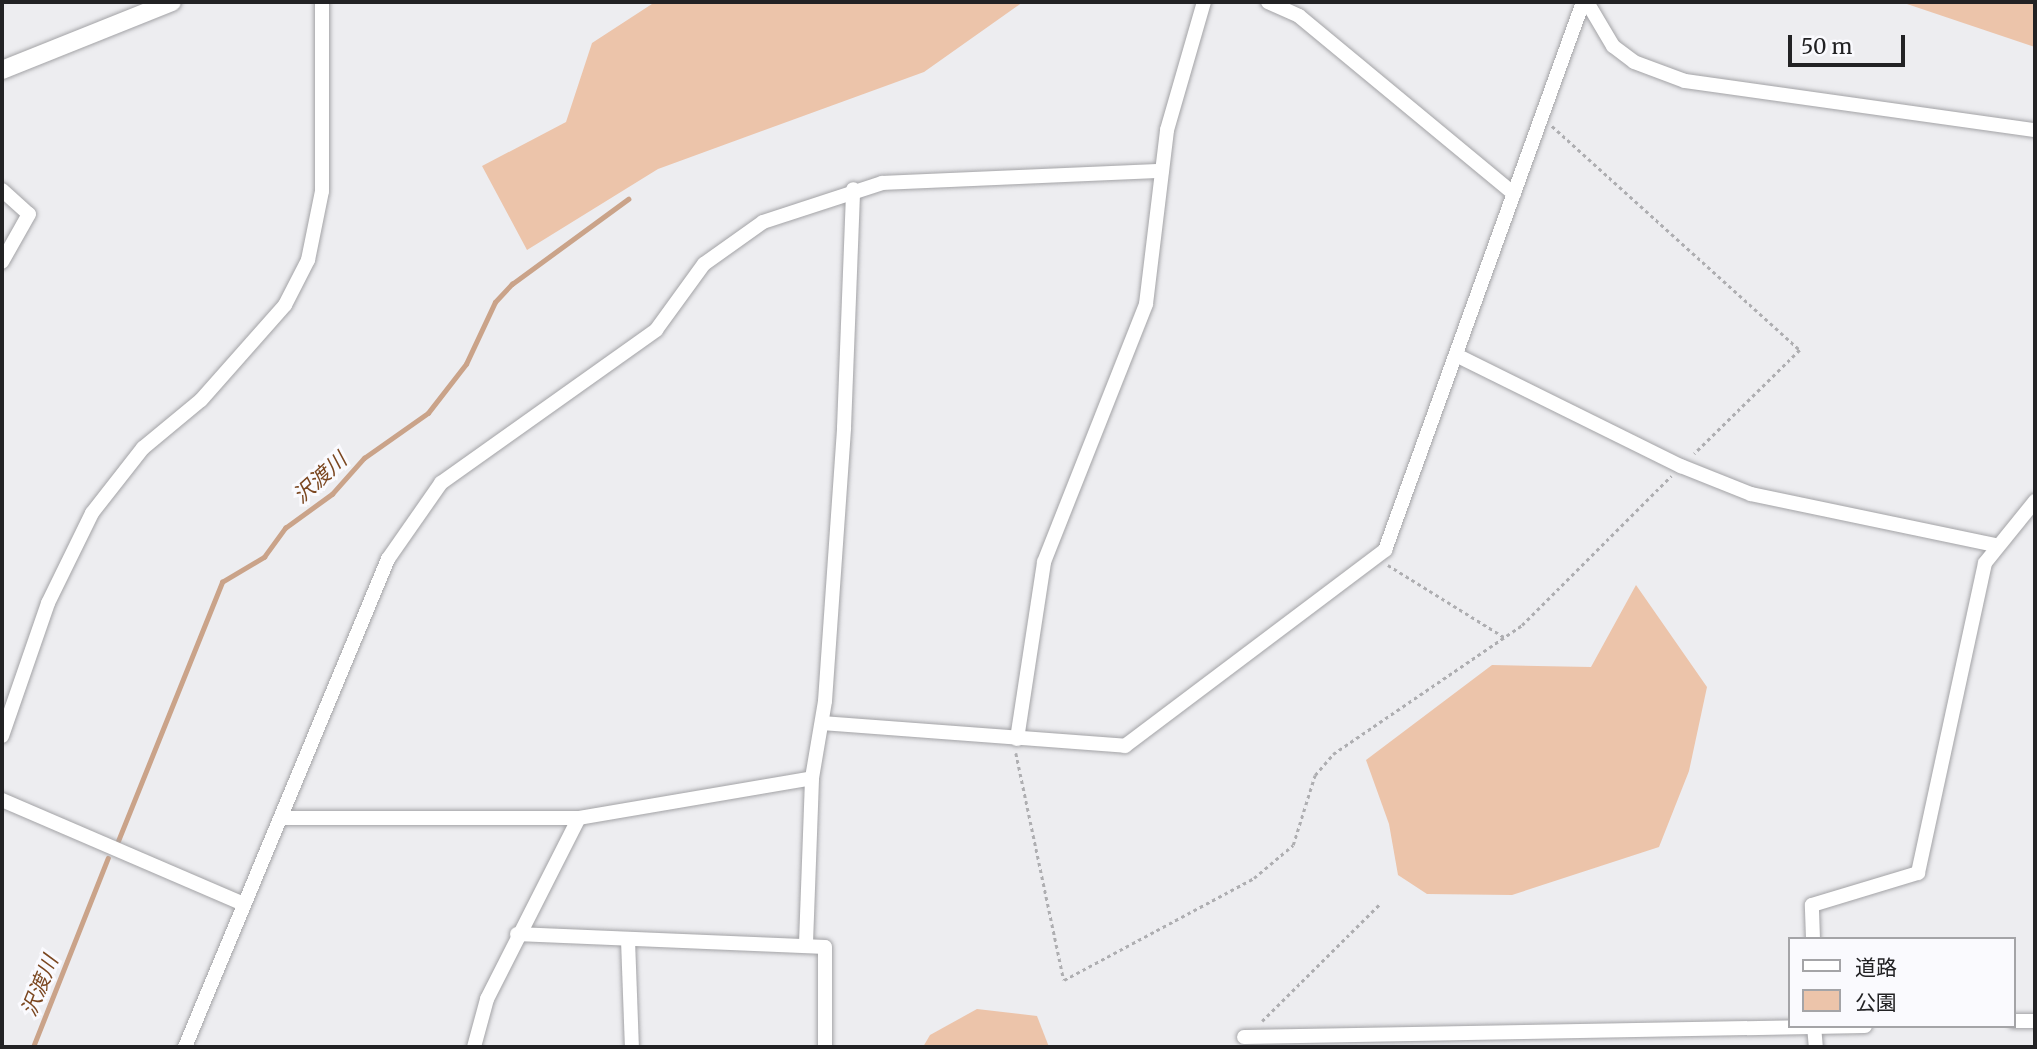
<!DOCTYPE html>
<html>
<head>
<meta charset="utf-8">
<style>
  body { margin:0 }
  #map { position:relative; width:2037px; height:1049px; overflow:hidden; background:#ededf0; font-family:Merriweather,"Noto Sans JP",serif }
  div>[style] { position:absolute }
  .green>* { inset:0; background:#ecc4aa }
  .stream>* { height:4.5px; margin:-2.25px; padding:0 2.25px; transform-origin:2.25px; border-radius:2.25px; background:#caa389 }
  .path>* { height:2.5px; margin-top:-1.25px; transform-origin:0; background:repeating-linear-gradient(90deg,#aeaeb1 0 3.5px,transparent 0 7px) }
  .roads { filter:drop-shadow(0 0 2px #a3a3a6) drop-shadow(0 0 2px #a3a3a6) }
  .minor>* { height:14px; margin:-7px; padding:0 7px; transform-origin:7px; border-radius:7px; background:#fff }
  .tertiary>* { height:18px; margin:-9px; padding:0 9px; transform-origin:9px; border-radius:9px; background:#fff }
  span { translate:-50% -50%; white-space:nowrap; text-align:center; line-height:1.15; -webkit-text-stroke:6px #fafafe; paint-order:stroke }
  .water-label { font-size:21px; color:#7b4720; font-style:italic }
  .frame { position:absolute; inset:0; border:4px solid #222224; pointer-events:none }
  .legend { position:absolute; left:1788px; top:937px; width:228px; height:91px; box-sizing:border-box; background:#fafafe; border:2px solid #a4a4a7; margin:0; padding:9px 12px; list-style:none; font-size:21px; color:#222224 }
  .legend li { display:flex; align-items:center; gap:14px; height:35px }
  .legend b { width:35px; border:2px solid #a4a4a7 }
  .scale { position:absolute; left:1788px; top:35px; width:117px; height:32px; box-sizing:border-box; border:4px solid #222224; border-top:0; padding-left:9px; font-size:21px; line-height:24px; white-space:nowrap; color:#222224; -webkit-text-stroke:5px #fafafe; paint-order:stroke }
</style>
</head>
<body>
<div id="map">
  <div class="green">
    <div style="clip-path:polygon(655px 2px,1023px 2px,924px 72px,658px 169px,527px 250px,482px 166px,566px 122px,592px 43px)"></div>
    <div style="clip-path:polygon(2035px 2px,2035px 47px,1904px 3px,1905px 2px)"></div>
    <div style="clip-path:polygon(1636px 585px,1707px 687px,1689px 771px,1659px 847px,1512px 895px,1427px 894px,1398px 875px,1389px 824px,1366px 760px,1492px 665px,1591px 667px)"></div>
    <div style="clip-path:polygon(977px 1009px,1037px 1016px,1049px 1047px,923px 1047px,930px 1035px)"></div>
  </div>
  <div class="stream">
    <div style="left:118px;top:841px;width:279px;rotate:-68.1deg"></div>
    <div style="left:222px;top:582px;width:49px;rotate:-30.8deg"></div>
    <div style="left:264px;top:557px;width:36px;rotate:-54deg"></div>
    <div style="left:285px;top:528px;width:58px;rotate:-35.9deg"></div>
    <div style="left:332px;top:494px;width:48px;rotate:-48.4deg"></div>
    <div style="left:364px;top:458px;width:78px;rotate:-35.1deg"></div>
    <div style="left:428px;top:413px;width:62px;rotate:-52.2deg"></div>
    <div style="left:466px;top:364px;width:68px;rotate:-64.9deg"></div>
    <div style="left:495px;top:302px;width:25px;rotate:-47deg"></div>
    <div style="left:512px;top:284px;width:144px;rotate:-36.2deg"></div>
    <div style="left:33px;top:1047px;width:203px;rotate:-68.4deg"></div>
  </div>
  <div class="path">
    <div style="left:1552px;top:126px;width:334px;rotate:42.1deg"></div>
    <div style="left:1800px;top:350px;width:148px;rotate:135.5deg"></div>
    <div style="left:1388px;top:565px;width:137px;rotate:31.8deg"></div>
    <div style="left:1016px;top:753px;width:232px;rotate:78.1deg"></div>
    <div style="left:1064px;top:980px;width:216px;rotate:-28.2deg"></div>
    <div style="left:1254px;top:878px;width:51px;rotate:-40.2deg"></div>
    <div style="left:1293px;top:845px;width:73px;rotate:-72.6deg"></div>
    <div style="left:1315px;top:775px;width:28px;rotate:-49deg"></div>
    <div style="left:1333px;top:754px;width:229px;rotate:-34.3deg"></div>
    <div style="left:1522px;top:625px;width:211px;rotate:-45deg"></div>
    <div style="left:1262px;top:1021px;width:165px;rotate:-44.8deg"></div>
  </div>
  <div class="roads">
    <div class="minor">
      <div style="left:1268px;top:2px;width:34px;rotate:24deg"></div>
      <div style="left:1299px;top:16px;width:279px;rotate:39.6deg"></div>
      <div style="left:1587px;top:2px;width:51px;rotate:59.4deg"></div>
      <div style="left:1613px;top:46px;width:26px;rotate:37deg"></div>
      <div style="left:1634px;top:62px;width:54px;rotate:20.4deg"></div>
      <div style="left:1685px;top:81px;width:353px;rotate:8deg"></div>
      <div style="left:2px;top:190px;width:36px;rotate:42deg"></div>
      <div style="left:29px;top:214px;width:55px;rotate:119.4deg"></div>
      <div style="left:1458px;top:356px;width:249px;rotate:26.3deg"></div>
      <div style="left:1681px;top:466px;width:75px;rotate:21.8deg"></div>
      <div style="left:1751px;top:494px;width:249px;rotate:11.8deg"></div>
      <div style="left:822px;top:723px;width:304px;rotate:4.3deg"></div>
      <div style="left:1125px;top:746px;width:326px;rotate:-37deg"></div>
      <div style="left:1385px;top:550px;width:583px;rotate:-70.13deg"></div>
      <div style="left:2px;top:736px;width:141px;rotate:-70.9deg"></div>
      <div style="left:48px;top:603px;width:100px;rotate:-63.9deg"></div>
      <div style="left:92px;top:513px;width:83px;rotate:-51.9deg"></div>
      <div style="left:143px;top:448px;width:75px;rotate:-39.6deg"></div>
      <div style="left:201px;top:400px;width:127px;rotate:-48.5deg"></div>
      <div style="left:285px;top:305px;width:51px;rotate:-62.9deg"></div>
      <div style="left:308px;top:260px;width:70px;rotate:-78.5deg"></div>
      <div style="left:322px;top:191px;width:189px;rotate:-90deg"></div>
      <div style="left:1017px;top:739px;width:179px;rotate:-81.3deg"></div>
      <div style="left:1044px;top:562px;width:277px;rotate:-68.4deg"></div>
      <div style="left:1146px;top:304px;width:175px;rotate:-83.1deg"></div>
      <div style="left:1167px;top:130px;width:133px;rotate:-73.9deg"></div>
      <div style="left:2px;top:800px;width:263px;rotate:23.3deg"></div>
      <div style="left:281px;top:818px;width:298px"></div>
      <div style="left:579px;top:818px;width:236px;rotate:-9.7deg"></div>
      <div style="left:517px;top:934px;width:308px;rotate:2.4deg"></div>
      <div style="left:825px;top:947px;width:100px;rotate:90deg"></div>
      <div style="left:1813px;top:939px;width:34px;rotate:-92deg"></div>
      <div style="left:1812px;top:905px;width:111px;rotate:-16.8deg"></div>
      <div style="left:1918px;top:873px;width:317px;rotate:-77.8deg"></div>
      <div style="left:1985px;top:563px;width:80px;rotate:-51.1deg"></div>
      <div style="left:628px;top:940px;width:107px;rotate:87.9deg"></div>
      <div style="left:806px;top:943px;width:165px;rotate:-87.9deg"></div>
      <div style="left:812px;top:778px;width:78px;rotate:-80.4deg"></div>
      <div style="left:825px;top:701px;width:274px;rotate:-86deg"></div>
      <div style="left:844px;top:428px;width:239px;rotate:-87.8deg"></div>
      <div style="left:2014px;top:1021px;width:21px"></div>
      <div style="left:1814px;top:1026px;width:21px;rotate:85deg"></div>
      <div style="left:1244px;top:1037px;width:621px;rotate:-1.01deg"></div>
      <div style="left:185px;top:1047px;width:529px;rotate:-67.41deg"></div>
      <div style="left:388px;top:559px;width:93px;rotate:-55.1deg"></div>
      <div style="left:441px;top:483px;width:264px;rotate:-35.4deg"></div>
      <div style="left:656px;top:330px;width:82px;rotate:-54deg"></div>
      <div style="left:704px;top:264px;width:72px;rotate:-35.4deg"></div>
      <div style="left:763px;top:222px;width:125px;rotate:-18.1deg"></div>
      <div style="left:882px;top:183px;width:280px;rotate:-2.5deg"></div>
      <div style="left:474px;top:1047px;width:50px;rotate:-74.8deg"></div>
      <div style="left:487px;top:999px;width:203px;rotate:-63.1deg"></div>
    </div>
    <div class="tertiary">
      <div style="left:2px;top:70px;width:183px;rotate:-21.8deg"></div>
    </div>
  </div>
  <div class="water-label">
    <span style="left:320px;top:478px;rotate:-42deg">沢渡川</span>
    <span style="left:40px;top:986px;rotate:-68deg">沢渡川</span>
  </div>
  <div class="frame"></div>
  <ul class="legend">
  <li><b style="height:9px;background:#fff"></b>道路</li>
  <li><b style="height:19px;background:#ecc4aa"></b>公園</li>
  </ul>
  <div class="scale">50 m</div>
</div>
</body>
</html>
